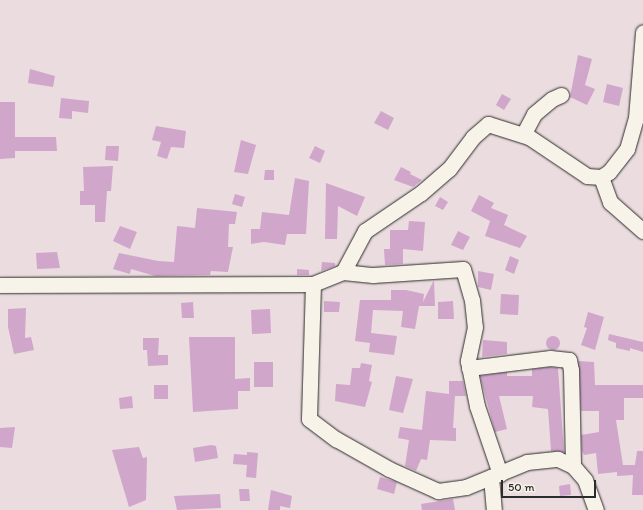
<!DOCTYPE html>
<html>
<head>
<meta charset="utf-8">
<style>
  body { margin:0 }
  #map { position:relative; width:643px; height:510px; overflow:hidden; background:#ebdcdf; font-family:Itim,sans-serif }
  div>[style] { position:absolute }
  .building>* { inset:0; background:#d0a6cb }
  .round { border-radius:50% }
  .roads { filter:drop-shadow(0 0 1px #2b2b2b) drop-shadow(0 0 1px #2b2b2b) }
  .street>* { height:15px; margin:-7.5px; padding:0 7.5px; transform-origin:7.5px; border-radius:7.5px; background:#f7f3e8 }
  span { translate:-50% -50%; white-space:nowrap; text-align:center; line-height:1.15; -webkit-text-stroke:3px #f7f3e8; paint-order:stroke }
  .scale { position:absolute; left:501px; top:480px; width:95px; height:18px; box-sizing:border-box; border:2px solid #2b2b2b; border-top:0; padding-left:5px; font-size:12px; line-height:14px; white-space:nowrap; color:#2b2b2b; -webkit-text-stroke:3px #f7f3e8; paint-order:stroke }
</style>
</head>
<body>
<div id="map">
  <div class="building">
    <div style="clip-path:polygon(578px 55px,592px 59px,585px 85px,595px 89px,587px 105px,570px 97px)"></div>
    <div style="clip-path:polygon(30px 69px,55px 76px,53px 87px,28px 83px)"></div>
    <div style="clip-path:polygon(607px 84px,623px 88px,619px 106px,603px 102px)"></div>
    <div style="clip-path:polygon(502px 94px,511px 99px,504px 110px,496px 105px)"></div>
    <div style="clip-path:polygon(61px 98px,89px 101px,88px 113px,72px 111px,72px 119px,59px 118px)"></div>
    <div style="clip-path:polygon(0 102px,15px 102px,15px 137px,56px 137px,57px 151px,15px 151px,15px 158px,0 159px)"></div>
    <div style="clip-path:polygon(381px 111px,394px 118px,388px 130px,374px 123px)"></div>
    <div style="clip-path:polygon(156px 126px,186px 131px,184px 148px,171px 147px,167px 159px,157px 156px,161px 142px,152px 140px)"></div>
    <div style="clip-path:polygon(241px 140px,256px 145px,248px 174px,234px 172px)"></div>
    <div style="clip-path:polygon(106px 146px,119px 146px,118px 161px,105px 160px)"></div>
    <div style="clip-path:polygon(315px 146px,325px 151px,320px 163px,309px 158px)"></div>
    <div style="clip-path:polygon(113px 166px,111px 191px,107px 191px,105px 222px,95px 222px,95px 205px,80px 205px,80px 191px,84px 191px,83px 167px)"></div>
    <div style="clip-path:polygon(401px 167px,411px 172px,410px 174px,422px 180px,413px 187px,394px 180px)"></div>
    <div style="clip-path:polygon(265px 170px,274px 170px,274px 180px,264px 180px)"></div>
    <div style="clip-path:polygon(295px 178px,309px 181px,306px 234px,287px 234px,285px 245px,264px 242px,251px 244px,251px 229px,260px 229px,262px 212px,289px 215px)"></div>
    <div style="clip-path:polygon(326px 183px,365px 197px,357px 216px,338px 206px,337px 239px,325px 239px)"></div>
    <div style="clip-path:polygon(235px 194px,245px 197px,242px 207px,232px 204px)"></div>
    <div style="clip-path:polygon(479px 195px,494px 203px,491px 208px,508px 215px,504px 225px,527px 236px,520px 248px,485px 236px,490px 221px,471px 211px)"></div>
    <div style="clip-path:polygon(440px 197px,448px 202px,443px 210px,435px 206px)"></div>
    <div style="clip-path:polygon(197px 208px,237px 212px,235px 224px,229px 224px,228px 247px,233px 247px,228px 272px,211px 271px,210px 275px,155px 276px,131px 269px,130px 274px,113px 269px,119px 253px,158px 261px,174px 262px,177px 226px,195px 228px)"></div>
    <div style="clip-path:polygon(409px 221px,425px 222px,423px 251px,403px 249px,403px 264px,385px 265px,384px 249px,390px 249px,390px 230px,408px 230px)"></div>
    <div style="clip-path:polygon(120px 226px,137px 232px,130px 249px,113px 241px)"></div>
    <div style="clip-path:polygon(458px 231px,470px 237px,463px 250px,451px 245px)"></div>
    <div style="clip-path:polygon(57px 252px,60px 268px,37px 269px,36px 253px)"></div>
    <div style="clip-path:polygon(510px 256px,519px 260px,514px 274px,505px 270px)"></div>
    <div style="clip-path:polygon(322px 262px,335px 263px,335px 266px,321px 271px)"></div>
    <div style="clip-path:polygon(297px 269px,309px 270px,309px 275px,297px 275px)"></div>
    <div style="clip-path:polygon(478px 271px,494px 274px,491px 290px,478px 287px)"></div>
    <div style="clip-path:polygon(434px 280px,435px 306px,419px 306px,415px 329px,401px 327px,403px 311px,373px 310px,371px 333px,397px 336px,394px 355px,369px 352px,370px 343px,355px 341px,360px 300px,391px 300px,391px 290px,406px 290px,424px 294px,423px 302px)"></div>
    <div style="clip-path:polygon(501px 294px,519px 295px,518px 315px,500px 314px)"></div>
    <div style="clip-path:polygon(324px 301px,340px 302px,339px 312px,324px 312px)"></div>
    <div style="clip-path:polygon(453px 301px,454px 319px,438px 319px,438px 302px)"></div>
    <div style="clip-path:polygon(193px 302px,194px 318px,182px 318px,181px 303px)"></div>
    <div style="clip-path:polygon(26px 308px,25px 338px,31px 337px,34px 350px,14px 354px,8px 327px,8px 309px)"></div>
    <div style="clip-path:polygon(270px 309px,271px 333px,252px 334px,251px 310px)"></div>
    <div style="clip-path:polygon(588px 312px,604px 317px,595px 350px,581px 345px,587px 328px,584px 327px)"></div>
    <div style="clip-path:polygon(609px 334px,643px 342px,643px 352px,630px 348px,630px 351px,616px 348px,616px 343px,608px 340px)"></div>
    <div class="round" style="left:546px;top:336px;width:14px;height:14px"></div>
    <div style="clip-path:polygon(189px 337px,235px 337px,235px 379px,250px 378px,250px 391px,238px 391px,238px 409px,193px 412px)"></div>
    <div style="clip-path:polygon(143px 338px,159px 338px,158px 355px,168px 355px,168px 365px,148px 366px,147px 350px,143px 350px)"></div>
    <div style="clip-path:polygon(483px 340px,507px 342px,507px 354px,482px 357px)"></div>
    <div style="clip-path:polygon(578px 361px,594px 362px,595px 385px,643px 385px,643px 398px,624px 398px,624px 420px,616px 420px,623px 465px,635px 465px,637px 451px,643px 451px,643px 495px,632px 495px,633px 475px,617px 476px,617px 472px,598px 474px,596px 453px,584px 455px,582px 451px,581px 435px,599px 432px,599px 411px,581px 411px)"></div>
    <div style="clip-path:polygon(254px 362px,273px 362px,273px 387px,254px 387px)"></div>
    <div style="clip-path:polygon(361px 363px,372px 365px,369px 381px,372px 382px,365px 407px,335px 401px,336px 384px,350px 385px,352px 368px,360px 368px)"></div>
    <div style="clip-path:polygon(550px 367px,558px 368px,564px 452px,551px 451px,548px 409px,532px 407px,533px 396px,499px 396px,507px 429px,495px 432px,480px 376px,507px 372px,507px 376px,532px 376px,532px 369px)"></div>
    <div style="clip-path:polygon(396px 376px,413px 379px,403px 413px,389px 410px)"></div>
    <div style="clip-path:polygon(449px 381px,463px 381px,466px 396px,455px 396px,453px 428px,456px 428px,456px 441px,430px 440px,427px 460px,421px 459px,416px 471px,405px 466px,409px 440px,398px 438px,400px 427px,422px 430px,426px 391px,449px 394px)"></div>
    <div style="clip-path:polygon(154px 385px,168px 385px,168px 399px,154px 399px)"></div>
    <div style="clip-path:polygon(132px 396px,133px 408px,120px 409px,119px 398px)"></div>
    <div style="clip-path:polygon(15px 427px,12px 448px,0 447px,0 428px)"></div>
    <div style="clip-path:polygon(211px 445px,216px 446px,218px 458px,195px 462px,193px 448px)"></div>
    <div style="clip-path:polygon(139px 447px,143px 458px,147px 457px,146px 500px,129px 507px,112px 450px)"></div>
    <div style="clip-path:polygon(247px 452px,258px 453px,256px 478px,246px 477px,247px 465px,233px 464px,234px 454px,247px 455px)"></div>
    <div style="clip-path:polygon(380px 477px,397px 482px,394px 494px,377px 489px)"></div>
    <div style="clip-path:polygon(570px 484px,571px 495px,560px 496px,559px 486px)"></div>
    <div style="clip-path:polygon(239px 489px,249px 489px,250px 501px,240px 501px)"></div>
    <div style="clip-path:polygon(271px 490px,292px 496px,290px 508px,280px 506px,280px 510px,268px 510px)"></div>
    <div style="clip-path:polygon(220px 494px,221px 508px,177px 510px,174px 496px)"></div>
    <div style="clip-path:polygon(453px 499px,455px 510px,422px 510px,421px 504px)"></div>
  </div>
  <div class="roads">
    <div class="street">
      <div style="left:523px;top:135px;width:24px;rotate:-62deg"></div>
      <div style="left:534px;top:114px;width:23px;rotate:-40deg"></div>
      <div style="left:552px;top:99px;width:10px;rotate:-24deg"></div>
      <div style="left:601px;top:177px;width:27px;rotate:70deg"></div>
      <div style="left:610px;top:202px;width:44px;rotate:41.3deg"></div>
      <div style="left:343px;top:272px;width:30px;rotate:6deg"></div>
      <div style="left:373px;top:275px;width:90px;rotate:-3.8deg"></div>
      <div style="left:463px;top:269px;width:32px;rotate:74deg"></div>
      <div style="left:472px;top:300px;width:27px;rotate:84deg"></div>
      <div style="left:475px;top:327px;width:35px;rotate:102deg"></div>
      <div style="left:468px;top:361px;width:46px;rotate:78.7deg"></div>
      <div style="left:477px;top:406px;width:72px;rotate:71.3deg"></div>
      <div style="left:313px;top:284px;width:32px;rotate:-22deg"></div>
      <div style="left:343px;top:272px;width:47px;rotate:-61.8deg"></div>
      <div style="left:365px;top:231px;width:68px;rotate:-34.2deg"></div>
      <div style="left:421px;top:193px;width:37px;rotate:-41deg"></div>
      <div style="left:449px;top:169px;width:40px;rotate:-53deg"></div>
      <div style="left:473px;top:137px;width:20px;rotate:-41deg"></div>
      <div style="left:488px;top:124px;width:43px;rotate:17.6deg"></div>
      <div style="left:529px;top:137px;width:70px;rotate:33.9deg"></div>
      <div style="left:587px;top:176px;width:14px;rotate:4deg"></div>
      <div style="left:601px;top:177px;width:9px;rotate:-32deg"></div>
      <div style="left:609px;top:172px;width:29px;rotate:-52deg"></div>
      <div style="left:627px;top:149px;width:32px;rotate:-74deg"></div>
      <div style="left:636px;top:118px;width:86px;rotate:-85.3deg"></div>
      <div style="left:0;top:285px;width:313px;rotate:-0.2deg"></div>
      <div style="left:313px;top:284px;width:135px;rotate:91.7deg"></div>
      <div style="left:309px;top:419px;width:34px;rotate:37deg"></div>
      <div style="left:336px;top:439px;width:61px;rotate:29.5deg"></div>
      <div style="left:389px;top:469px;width:54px;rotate:24.2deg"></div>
      <div style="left:438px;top:491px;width:28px;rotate:-8deg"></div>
      <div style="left:466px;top:487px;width:66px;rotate:-22.3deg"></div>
      <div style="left:527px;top:462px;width:31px;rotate:-6deg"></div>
      <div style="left:558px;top:459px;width:17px;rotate:25deg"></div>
      <div style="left:573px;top:466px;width:18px;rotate:49deg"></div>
      <div style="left:585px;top:480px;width:32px;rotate:70deg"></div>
      <div style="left:469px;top:368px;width:82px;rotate:-7deg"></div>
      <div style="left:550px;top:358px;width:19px;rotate:6deg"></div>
      <div style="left:569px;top:360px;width:10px;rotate:79deg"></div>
      <div style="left:571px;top:370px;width:96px;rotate:88.8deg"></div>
      <div style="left:491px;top:477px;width:33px;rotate:85deg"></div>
    </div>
  </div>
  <div class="scale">50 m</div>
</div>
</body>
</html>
